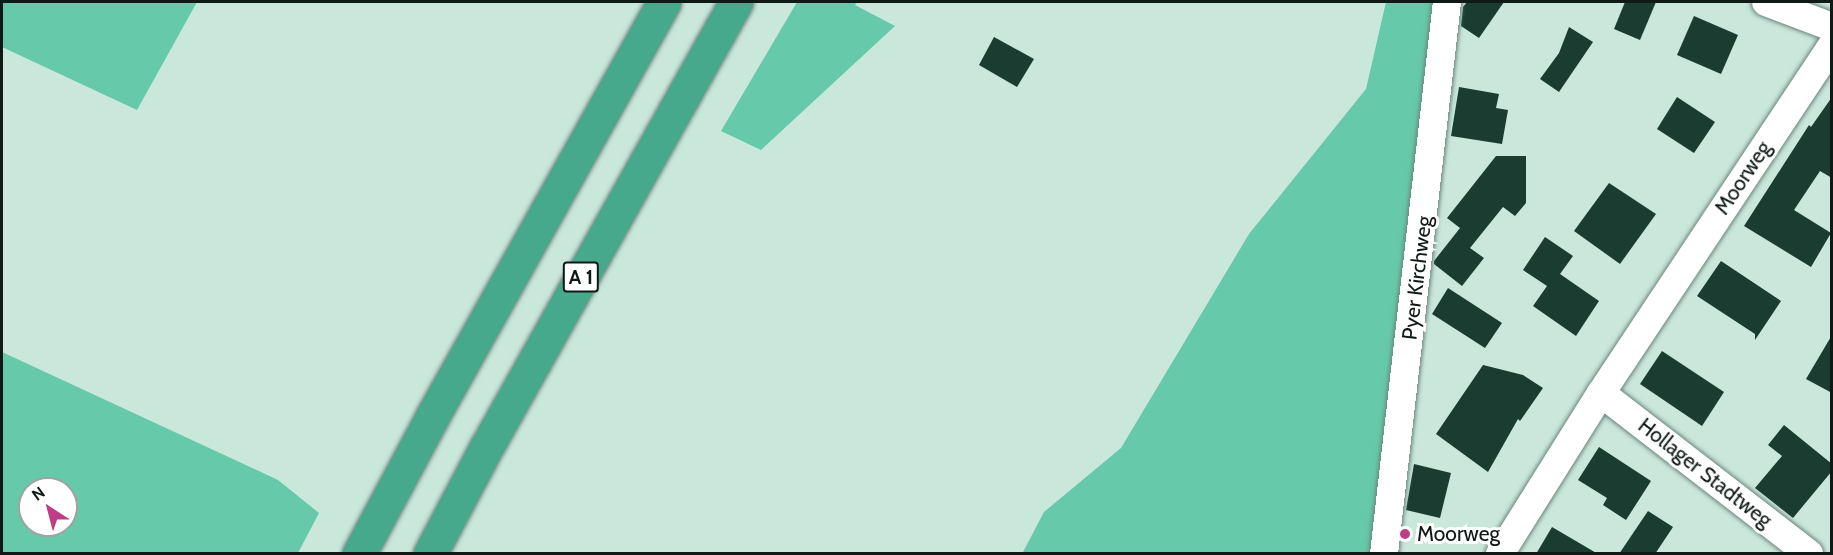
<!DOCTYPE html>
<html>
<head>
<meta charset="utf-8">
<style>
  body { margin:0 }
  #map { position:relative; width:1833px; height:555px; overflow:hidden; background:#cae7dc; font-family:Cabin,sans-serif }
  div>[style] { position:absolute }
  .green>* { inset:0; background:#66c9aa }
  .building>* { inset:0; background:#1a3c31 }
  .roads { filter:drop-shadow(0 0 2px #6a857b) drop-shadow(0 0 2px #6a857b) }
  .minor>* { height:28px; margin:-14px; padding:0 14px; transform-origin:14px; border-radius:14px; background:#fff }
  .motorway>* { height:33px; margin:-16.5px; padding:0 16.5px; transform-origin:16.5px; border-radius:16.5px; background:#46a98b }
  .dots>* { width:16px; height:16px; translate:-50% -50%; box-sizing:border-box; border:3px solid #fff; border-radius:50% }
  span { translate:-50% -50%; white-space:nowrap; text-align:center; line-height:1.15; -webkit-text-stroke:6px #fff; paint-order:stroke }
  .shield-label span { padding:2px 4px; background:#fff; border:2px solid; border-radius:4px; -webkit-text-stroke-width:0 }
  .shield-label { font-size:20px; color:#0f1916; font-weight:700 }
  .street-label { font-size:21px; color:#0f1916 }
  .poi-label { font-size:21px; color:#0f1916 }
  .left { translate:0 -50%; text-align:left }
  .frame { position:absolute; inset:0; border:3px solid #0f1916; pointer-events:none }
  .north { position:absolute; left:18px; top:477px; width:60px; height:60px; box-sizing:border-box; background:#fff; border:2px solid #9fa3a2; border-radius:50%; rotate:324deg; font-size:16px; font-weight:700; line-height:24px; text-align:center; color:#0f1916 }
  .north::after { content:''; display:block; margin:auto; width:21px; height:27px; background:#c03d85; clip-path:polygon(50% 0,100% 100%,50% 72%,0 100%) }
</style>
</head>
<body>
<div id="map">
  <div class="green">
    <div style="clip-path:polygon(2px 2px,197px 2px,137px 110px,2px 47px)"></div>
    <div style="clip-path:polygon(797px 2px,857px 2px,855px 5px,895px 26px,761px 150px,721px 131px)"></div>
    <div style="clip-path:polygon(1386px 2px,1448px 2px,1384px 553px,1022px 554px,1044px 512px,1121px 448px,1249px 234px,1366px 89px)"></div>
    <div style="clip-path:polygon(evenodd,2px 352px,278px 480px,319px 513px,298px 553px,2px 553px,2px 352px,30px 489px,66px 489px,66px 525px,30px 525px,30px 489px)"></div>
  </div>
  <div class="building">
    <div style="clip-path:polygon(1467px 2px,1504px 2px,1479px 38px,1461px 26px,1463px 7px)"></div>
    <div style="clip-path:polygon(1625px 2px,1656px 2px,1640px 40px,1614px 29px)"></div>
    <div style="clip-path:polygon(1694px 16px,1738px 35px,1721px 74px,1677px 55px)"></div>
    <div style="clip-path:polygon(1569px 27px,1593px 42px,1559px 92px,1540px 79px,1559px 53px)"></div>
    <div style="clip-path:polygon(994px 37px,1034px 59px,1017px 87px,979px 65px)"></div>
    <div style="clip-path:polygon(1459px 87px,1499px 94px,1496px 108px,1508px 110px,1502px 144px,1451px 136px)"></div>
    <div style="clip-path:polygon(1677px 97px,1715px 122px,1694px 153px,1657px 129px)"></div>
    <div style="clip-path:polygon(1832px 97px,1832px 178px,1820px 171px,1794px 210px,1831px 233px,1811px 267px,1744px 226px,1809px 125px,1811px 127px)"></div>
    <div style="clip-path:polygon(1496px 156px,1526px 156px,1526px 203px,1515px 216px,1503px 207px,1470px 248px,1484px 258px,1462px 286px,1434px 264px,1434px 261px,1460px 228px,1447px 218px)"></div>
    <div style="clip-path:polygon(1609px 183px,1656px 214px,1620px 264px,1574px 231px)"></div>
    <div style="clip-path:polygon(1545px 237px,1573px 256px,1560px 274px,1599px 301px,1576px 336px,1533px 306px,1547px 286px,1523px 270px)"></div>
    <div style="clip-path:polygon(1721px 261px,1781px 301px,1755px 340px,1755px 334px,1697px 296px)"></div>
    <div style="clip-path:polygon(1448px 288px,1502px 323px,1485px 348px,1432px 314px)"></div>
    <div style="clip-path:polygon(1832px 335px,1832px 393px,1806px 379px)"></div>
    <div style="clip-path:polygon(1662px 351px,1724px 392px,1702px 426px,1640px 384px)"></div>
    <div style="clip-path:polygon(1483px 365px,1523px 375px,1543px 388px,1520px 421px,1518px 419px,1488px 472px,1436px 434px)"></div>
    <div style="clip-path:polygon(1784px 425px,1832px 464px,1832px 471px,1793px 518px,1755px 488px,1782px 456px,1768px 445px)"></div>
    <div style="clip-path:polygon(1599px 447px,1651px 481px,1626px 520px,1603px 505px,1607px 498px,1578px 480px)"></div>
    <div style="clip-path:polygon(1414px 464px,1451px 473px,1440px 518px,1406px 510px)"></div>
    <div style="clip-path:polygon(1648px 511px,1673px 527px,1655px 554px,1619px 554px)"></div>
    <div style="clip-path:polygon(1552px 527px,1598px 554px,1536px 554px)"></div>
  </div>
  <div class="roads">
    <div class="minor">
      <div style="left:1766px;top:2px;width:71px;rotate:20.7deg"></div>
      <div style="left:1601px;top:393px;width:263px;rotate:37.7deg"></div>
      <div style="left:1384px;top:554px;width:556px;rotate:-83.49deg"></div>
      <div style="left:1500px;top:554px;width:190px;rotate:-57.9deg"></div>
      <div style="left:1601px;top:393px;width:418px;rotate:-56.4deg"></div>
    </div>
    <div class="motorway">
      <div style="left:359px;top:554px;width:155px;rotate:-61.9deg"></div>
      <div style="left:432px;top:417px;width:475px;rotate:-60.8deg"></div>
      <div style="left:430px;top:554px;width:120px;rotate:-62.2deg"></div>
      <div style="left:486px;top:448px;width:511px;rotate:-60.73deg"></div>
    </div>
  </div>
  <div class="dots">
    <div style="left:1405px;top:534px;background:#c03d85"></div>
  </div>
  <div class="shield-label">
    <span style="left:581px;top:277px">A 1</span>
  </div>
  <div class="street-label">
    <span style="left:1743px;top:178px;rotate:-56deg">Moorweg</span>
    <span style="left:1417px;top:278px;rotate:-83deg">Pyer Kirchweg</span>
    <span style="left:1705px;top:473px;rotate:38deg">Hollager Stadtweg</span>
  </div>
  <div class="poi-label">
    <span class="left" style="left:1417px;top:534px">Moorweg</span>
  </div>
  <div class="frame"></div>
  <div class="north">N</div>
</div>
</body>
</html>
